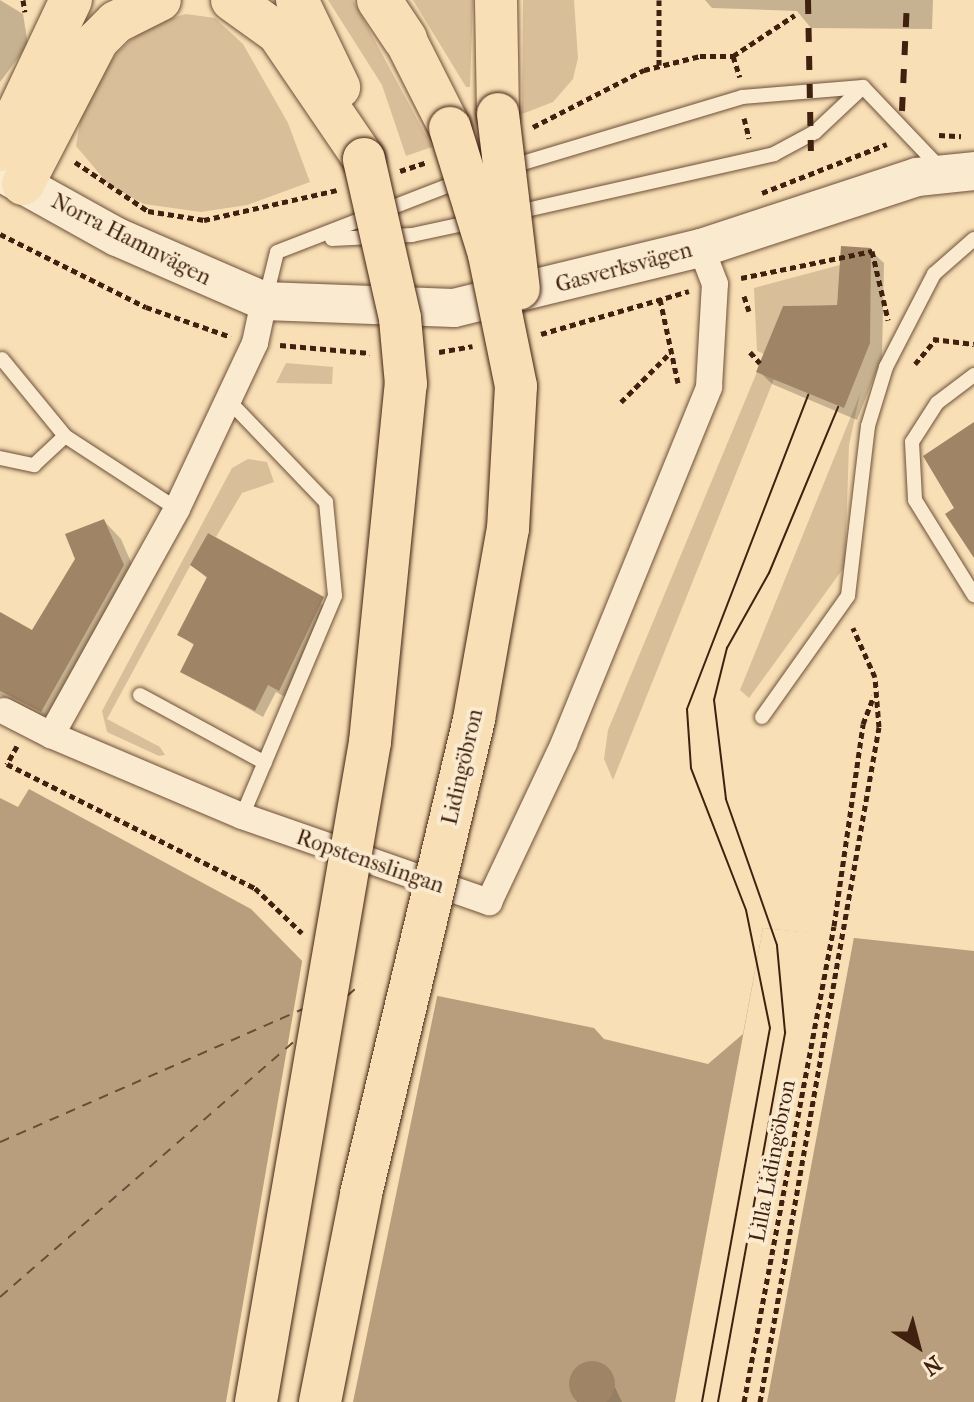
<!DOCTYPE html>
<html>
<head>
<meta charset="utf-8">
<style>
  body { margin:0 }
  #map { position:relative; width:974px; height:1402px; overflow:hidden; background:#f8dfb5; font-family:"IM FELL French Canon",serif }
  div>[style] { position:absolute }
  .green>* { inset:0; background:#d9bf99 }
  .water>* { inset:0; background:#b99e7d }
  .pier>* { inset:0; background:#f8dfb5 }
  .shadow>* { inset:0; background:#0003 }
  .ferry>* { height:2px; margin-top:-1px; transform-origin:0; background:repeating-linear-gradient(90deg,#6a4d36 0 10px,transparent 0 18px) }
  .building>* { inset:0; background:#a08466 }
  .round { border-radius:50% }
  .path>* { height:5px; margin-top:-2.5px; transform-origin:0; background:repeating-linear-gradient(90deg,#402110 0 6px,transparent 0 10px) }
  .roads { filter:drop-shadow(0 0 2px #6e5039) drop-shadow(0 0 2px #6e5039) }
  .service>* { height:14px; margin:-7px; padding:0 7px; transform-origin:7px; border-radius:7px; background:#faeacf }
  .minor>* { height:26px; margin:-13px; padding:0 13px; transform-origin:13px; border-radius:13px; background:#faeacf }
  .secondary>* { height:38px; margin:-19px; padding:0 19px; transform-origin:19px; border-radius:19px; background:#faeacf }
  .primary>* { height:42px; margin:-21px; padding:0 21px; transform-origin:21px; border-radius:21px; background:#f8dfb5 }
  .motorway>* { height:44px; margin:-22px; padding:0 22px; transform-origin:22px; border-radius:22px; background:#f8dfb5 }
  .tram>* { height:2px; margin:-1px; padding:0 1px; transform-origin:1px; border-radius:1px; background:#402110 }
  .rail>* { height:6px; margin-top:-3px; transform-origin:0; background:repeating-linear-gradient(90deg,#402110 0 14px,transparent 0 28px) }
  .bridges { filter:drop-shadow(0 0 2px #402110) drop-shadow(0 0 2px #402110) }
  .primary-bridge>* { height:42px; margin:-21px; padding:0 21px; transform-origin:21px; border-radius:21px; background:#f8dfb5 }
  span { translate:-50% -50%; white-space:nowrap; text-align:center; line-height:1.15; -webkit-text-stroke:8px #faeacf; paint-order:stroke }
  .street-label { font-size:22px; color:#402110 }
  .north { position:absolute; left:878px; top:1306px; width:80px; height:80px; -webkit-text-stroke:6px #faeacf; paint-order:stroke; rotate:144deg; font-size:22px; font-weight:700; line-height:32px; text-align:center; color:#402110 }
  .north::after { content:''; display:block; margin:auto; width:28px; height:36px; background:#402110; clip-path:polygon(50% 0,100% 100%,50% 72%,0 100%) }
</style>
</head>
<body>
<div id="map">
  <div class="green">
    <div style="clip-path:polygon(328px 0,353px 0,432px 147px,406px 156px,382px 85px)"></div>
    <div style="clip-path:polygon(413px 0,473px 0,470px 87px,466px 87px)"></div>
    <div style="clip-path:polygon(523px 0,574px 0,578px 58px,573px 79px,553px 102px,522px 114px)"></div>
    <div style="clip-path:polygon(186px 14px,215px 18px,243px 44px,288px 123px,310px 182px,247px 205px,201px 212px,144px 204px,109px 185px,76px 146px,84px 99px,117px 53px,149px 24px)"></div>
    <div style="clip-path:polygon(840px 265px,837px 305px,783px 306px,764px 354px,757px 351px,754px 288px)"></div>
    <div style="clip-path:polygon(286px 363px,333px 367px,332px 384px,276px 383px)"></div>
    <div style="clip-path:polygon(757px 372px,774px 379px,613px 780px,604px 759px,608px 730px)"></div>
    <div style="clip-path:polygon(860px 394px,849px 445px,845px 566px,749px 698px,740px 690px)"></div>
    <div style="clip-path:polygon(248px 459px,267px 462px,274px 482px,242px 493px,216px 537px,208px 533px,107px 719px,160px 747px,165px 755px,159px 756px,107px 732px,102px 711px,232px 468px)"></div>
  </div>
  <div class="water">
    <div style="clip-path:polygon(29px 789px,251px 909px,311px 970px,594px 1028px,604px 1039px,708px 1064px,743px 1034px,763px 928px,974px 951px,974px 1402px,0 1402px,0 798px,18px 807px)"></div>
  </div>
  <div class="pier">
    <div style="clip-path:polygon(763px 928px,854px 937px,767px 1402px,675px 1402px)"></div>
    <div style="clip-path:polygon(303px 956px,313px 966px,438px 992px,353px 1402px,226px 1402px)"></div>
  </div>
  <div class="shadow">
    <div style="clip-path:polygon(0 0,23px 14px,28px 45px,0 82px)"></div>
    <div style="clip-path:polygon(705px 0,933px 0,932px 29px,811px 28px,797px 11px,712px 8px)"></div>
    <div style="clip-path:polygon(870px 250px,884px 263px,882px 357px,857px 420px,772px 384px,759px 371px,839px 307px)"></div>
    <div style="clip-path:polygon(104px 521px,121px 539px,140px 583px,59px 728px,0 695px,0 614px,33px 633px)"></div>
    <div style="clip-path:polygon(192px 565px,331px 607px,287px 698px,276px 692px,263px 717px,182px 671px,195px 646px,179px 634px,208px 579px)"></div>
    <div style="clip-path:polygon(584px 1365px,606px 1369px,622px 1402px,578px 1402px,572px 1375px)"></div>
  </div>
  <div class="ferry">
    <div style="left:347px;top:996px;width:18px;rotate:-41deg"></div>
    <div style="left:0;top:1142px;width:331px;rotate:-23.7deg"></div>
    <div style="left:0;top:1297px;width:393px;rotate:-41deg"></div>
  </div>
  <div class="building">
    <div style="clip-path:polygon(841px 246px,871px 248px,870px 343px,844px 408px,756px 372px,783px 306px,837px 305px)"></div>
    <div style="clip-path:polygon(974px 422px,974px 558px,945px 514px,954px 508px,923px 456px)"></div>
    <div style="clip-path:polygon(104px 519px,124px 565px,41px 712px,0 691px,0 612px,32px 630px,75px 559px,65px 534px)"></div>
    <div style="clip-path:polygon(208px 533px,324px 597px,279px 691px,268px 685px,255px 711px,180px 672px,194px 644px,177px 635px,207px 577px,190px 565px)"></div>
    <div class="round" style="left:569px;top:1361px;width:46px;height:46px"></div>
  </div>
  <div class="path">
    <div style="left:23px;top:0;width:12px;rotate:81deg"></div>
    <div style="left:659px;top:0;width:65px;rotate:90deg"></div>
    <div style="left:733px;top:56px;width:74px;rotate:-33.5deg"></div>
    <div style="left:744px;top:118px;width:21px;rotate:76deg"></div>
    <div style="left:533px;top:127px;width:125px;rotate:-27.2deg"></div>
    <div style="left:644px;top:70px;width:58px;rotate:-14deg"></div>
    <div style="left:700px;top:56px;width:33px"></div>
    <div style="left:733px;top:56px;width:22px;rotate:72deg"></div>
    <div style="left:939px;top:135px;width:22px;rotate:3deg"></div>
    <div style="left:75px;top:162px;width:88px;rotate:33.9deg"></div>
    <div style="left:148px;top:211px;width:57px;rotate:9.1deg"></div>
    <div style="left:204px;top:220px;width:136px;rotate:-12.7deg"></div>
    <div style="left:400px;top:171px;width:26px;rotate:-18deg"></div>
    <div style="left:762px;top:193px;width:134px;rotate:-21.4deg"></div>
    <div style="left:0;top:234px;width:163px;rotate:26.6deg"></div>
    <div style="left:146px;top:307px;width:90px;rotate:19.4deg"></div>
    <div style="left:741px;top:278px;width:134px;rotate:-11.6deg"></div>
    <div style="left:872px;top:251px;width:71px;rotate:76.9deg"></div>
    <div style="left:744px;top:296px;width:16px;rotate:72deg"></div>
    <div style="left:660px;top:299px;width:86px;rotate:77.9deg"></div>
    <div style="left:541px;top:334px;width:154px;rotate:-16.2deg"></div>
    <div style="left:933px;top:339px;width:41px;rotate:7deg"></div>
    <div style="left:280px;top:345px;width:90px;rotate:5.1deg"></div>
    <div style="left:439px;top:352px;width:34px;rotate:-10deg"></div>
    <div style="left:750px;top:352px;width:15px;rotate:48deg"></div>
    <div style="left:915px;top:364px;width:31px;rotate:-50deg"></div>
    <div style="left:621px;top:402px;width:71px;rotate:-45deg"></div>
    <div style="left:17px;top:746px;width:21px;rotate:119deg"></div>
    <div style="left:7px;top:764px;width:277px;rotate:26.6deg"></div>
    <div style="left:255px;top:888px;width:65px;rotate:43.8deg"></div>
    <div style="left:744px;top:1402px;width:484px;rotate:-79.3deg"></div>
    <div style="left:834px;top:926px;width:204px;rotate:-81.8deg"></div>
    <div style="left:863px;top:724px;width:30px;rotate:-69deg"></div>
    <div style="left:760px;top:1402px;width:685px;rotate:-80deg"></div>
    <div style="left:879px;top:727px;width:50px;rotate:-94.6deg"></div>
    <div style="left:875px;top:677px;width:54px;rotate:-114.2deg"></div>
  </div>
  <div class="roads">
    <div class="service">
      <div style="left:506px;top:168px;width:246px;rotate:-16.7deg"></div>
      <div style="left:742px;top:97px;width:121px;rotate:-4.7deg"></div>
      <div style="left:863px;top:87px;width:115px;rotate:46.4deg"></div>
      <div style="left:513px;top:213px;width:268px;rotate:-12.7deg"></div>
      <div style="left:774px;top:154px;width:47px;rotate:-28.2deg"></div>
      <div style="left:815px;top:132px;width:66px;rotate:-43.2deg"></div>
      <div style="left:332px;top:239px;width:80px;rotate:-2.9deg"></div>
      <div style="left:412px;top:235px;width:66px;rotate:-12.2deg"></div>
      <div style="left:265px;top:301px;width:50px;rotate:-76.2deg"></div>
      <div style="left:277px;top:252px;width:199px;rotate:-21.2deg"></div>
      <div style="left:2px;top:359px;width:99px;rotate:50.7deg"></div>
      <div style="left:65px;top:436px;width:134px;rotate:33.1deg"></div>
      <div style="left:974px;top:375px;width:46px;rotate:142.9deg"></div>
      <div style="left:937px;top:403px;width:46px;rotate:122.7deg"></div>
      <div style="left:912px;top:442px;width:58px;rotate:87deg"></div>
      <div style="left:915px;top:500px;width:112px;rotate:58.2deg"></div>
      <div style="left:229px;top:401px;width:140px;rotate:46.2deg"></div>
      <div style="left:326px;top:502px;width:94px;rotate:84.5deg"></div>
      <div style="left:335px;top:596px;width:239px;rotate:112.9deg"></div>
      <div style="left:0;top:458px;width:35px;rotate:12deg"></div>
      <div style="left:34px;top:465px;width:42px;rotate:-43.1deg"></div>
      <div style="left:140px;top:695px;width:142px;rotate:28.5deg"></div>
      <div style="left:762px;top:717px;width:148px;rotate:-54.6deg"></div>
      <div style="left:848px;top:596px;width:171px;rotate:-83.3deg"></div>
      <div style="left:868px;top:426px;width:62px;rotate:-73deg"></div>
      <div style="left:886px;top:367px;width:105px;rotate:-62.7deg"></div>
      <div style="left:934px;top:274px;width:53px;rotate:-41.2deg"></div>
    </div>
    <div class="minor">
      <div style="left:264px;top:301px;width:43px;rotate:102.1deg"></div>
      <div style="left:255px;top:343px;width:183px;rotate:115.2deg"></div>
      <div style="left:177px;top:509px;width:259px;rotate:119.1deg"></div>
      <div style="left:51px;top:735px;width:207px;rotate:23deg"></div>
      <div style="left:242px;top:816px;width:262px;rotate:19.2deg"></div>
      <div style="left:489px;top:902px;width:176px;rotate:-64.7deg"></div>
      <div style="left:564px;top:743px;width:384px;rotate:-67.8deg"></div>
      <div style="left:709px;top:387px;width:103px;rotate:-86.7deg"></div>
      <div style="left:715px;top:284px;width:39px;rotate:-111deg"></div>
      <div style="left:4px;top:711px;width:53px;rotate:27.1deg"></div>
    </div>
    <div class="secondary">
      <div style="left:0;top:172px;width:134px;rotate:29.1deg"></div>
      <div style="left:117px;top:237px;width:160px;rotate:23.5deg"></div>
      <div style="left:264px;top:301px;width:190px;rotate:2.1deg"></div>
      <div style="left:454px;top:308px;width:254px;rotate:-13.7deg"></div>
      <div style="left:701px;top:248px;width:227px;rotate:-18.2deg"></div>
      <div style="left:917px;top:177px;width:57px;rotate:-6deg"></div>
    </div>
    <div class="primary">
      <div style="left:232px;top:0;width:57px;rotate:35.7deg"></div>
      <div style="left:278px;top:33px;width:153px;rotate:55.7deg"></div>
      <div style="left:297px;top:0;width:97px;rotate:64.2deg"></div>
      <div style="left:496px;top:0;width:114px;rotate:89deg"></div>
      <div style="left:405px;top:39px;width:100px;rotate:63.2deg"></div>
      <div style="left:0;top:150px;width:166px;rotate:-64.7deg"></div>
      <div style="left:23px;top:184px;width:161px;rotate:-62.6deg"></div>
      <div style="left:97px;top:41px;width:27px;rotate:-45deg"></div>
      <div style="left:116px;top:22px;width:49px;rotate:-26.6deg"></div>
    </div>
    <div class="motorway">
      <div style="left:379px;top:0;width:47px;rotate:56.3deg"></div>
    </div>
  </div>
  <div class="tram">
    <div style="left:702px;top:1402px;width:380px;rotate:-79.7deg"></div>
    <div style="left:770px;top:1028px;width:120px;rotate:-101.5deg"></div>
    <div style="left:746px;top:910px;width:152px;rotate:-111.2deg"></div>
    <div style="left:691px;top:768px;width:59px;rotate:-93.9deg"></div>
    <div style="left:687px;top:709px;width:337px;rotate:-68.9deg"></div>
    <div style="left:718px;top:1402px;width:376px;rotate:-79.7deg"></div>
    <div style="left:785px;top:1032px;width:87px;rotate:-95.3deg"></div>
    <div style="left:777px;top:945px;width:155px;rotate:-109.3deg"></div>
    <div style="left:726px;top:799px;width:100px;rotate:-96.9deg"></div>
    <div style="left:714px;top:700px;width:54px;rotate:-76deg"></div>
    <div style="left:727px;top:648px;width:86px;rotate:-60.8deg"></div>
    <div style="left:769px;top:573px;width:180px;rotate:-67.4deg"></div>
  </div>
  <div class="rail">
    <div style="left:808px;top:0;width:151px;rotate:88.9deg"></div>
    <div style="left:902px;top:111px;width:111px;rotate:-87.4deg"></div>
  </div>
  <div class="bridges">
    <div class="primary-bridge">
      <div style="left:498px;top:114px;width:176px;rotate:83.2deg"></div>
      <div style="left:256px;top:1402px;width:670px;rotate:-80.2deg"></div>
      <div style="left:370px;top:742px;width:360px;rotate:-84.3deg"></div>
      <div style="left:406px;top:384px;width:66px;rotate:-95.2deg"></div>
      <div style="left:400px;top:318px;width:163px;rotate:-102.8deg"></div>
      <div style="left:320px;top:1402px;width:212px;rotate:-78.8deg"></div>
      <div style="left:361px;top:1194px;width:488px;rotate:-76.6deg"></div>
      <div style="left:474px;top:719px;width:193px;rotate:-79.9deg"></div>
      <div style="left:508px;top:529px;width:143px;rotate:-86.8deg"></div>
      <div style="left:516px;top:386px;width:135px;rotate:-101.6deg"></div>
      <div style="left:489px;top:254px;width:132px;rotate:-107.2deg"></div>
    </div>
  </div>
  <div class="street-label">
    <span style="left:131px;top:240px;rotate:27deg">Norra Hamnvägen</span>
    <span style="left:624px;top:268px;rotate:-15deg">Gasverksvägen</span>
    <span style="left:463px;top:767px;rotate:-77deg">Lidingöbron</span>
    <span style="left:370px;top:862px;rotate:19deg">Ropstensslingan</span>
    <span style="left:773px;top:1161px;rotate:-79deg">Lilla Lidingöbron</span>
  </div>
  <div class="north">N</div>
</div>
</body>
</html>
